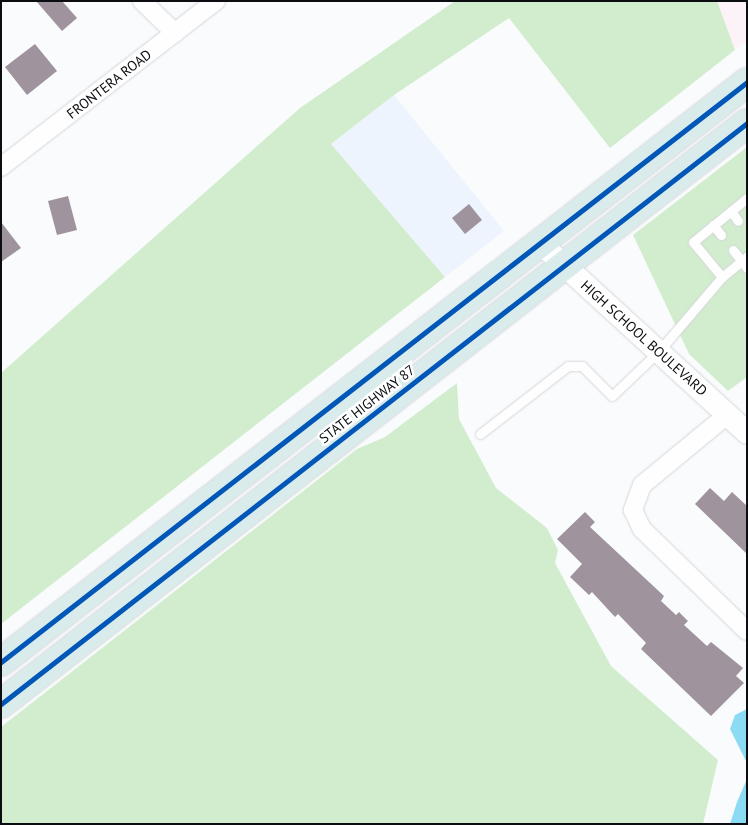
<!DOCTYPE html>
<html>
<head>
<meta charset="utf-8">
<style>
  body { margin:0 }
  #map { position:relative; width:748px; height:825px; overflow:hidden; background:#f9fbfd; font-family:"PT Sans",sans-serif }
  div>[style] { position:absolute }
  .commercial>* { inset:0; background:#fcf2f8 }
  .built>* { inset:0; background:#edf4fe }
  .green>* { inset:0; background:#d2edce }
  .water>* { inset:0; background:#8cdbf5 }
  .building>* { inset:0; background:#9f939e }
  .roads { filter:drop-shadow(0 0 1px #d5d7da) drop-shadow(0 0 1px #d5d7da) }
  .service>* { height:9px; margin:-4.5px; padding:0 4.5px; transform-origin:4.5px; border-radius:4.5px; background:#fefeff }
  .minor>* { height:18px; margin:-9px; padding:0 9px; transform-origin:9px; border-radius:9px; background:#fefeff }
  .tertiary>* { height:22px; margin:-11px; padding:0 11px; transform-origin:11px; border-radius:11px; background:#fefeff }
  .trunk>* { height:28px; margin:-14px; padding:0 14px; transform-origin:14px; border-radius:14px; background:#daebec }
  .cycleway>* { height:5px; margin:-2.5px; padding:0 2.5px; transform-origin:2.5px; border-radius:2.5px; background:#0057b8 }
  span { translate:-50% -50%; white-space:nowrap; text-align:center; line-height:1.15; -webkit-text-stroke:5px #fff; paint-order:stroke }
  .street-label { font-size:14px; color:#0b0d10 }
  .frame { position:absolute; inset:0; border:2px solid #0b0d10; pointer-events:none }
</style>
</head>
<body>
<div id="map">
  <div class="commercial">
    <div style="clip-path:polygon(717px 1px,747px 1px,747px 41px,735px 50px)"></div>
  </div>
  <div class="built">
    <div style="clip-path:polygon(394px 95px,504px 231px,445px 277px,331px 144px)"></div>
  </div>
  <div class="green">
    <div style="clip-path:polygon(455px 1px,717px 1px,735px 50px,610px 148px,509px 18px,394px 95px,331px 144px,445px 277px,1px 624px,1px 373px,300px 108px)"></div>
    <div style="clip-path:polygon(747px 147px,747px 377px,728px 391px,689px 354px,633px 235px)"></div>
    <div style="clip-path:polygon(457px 383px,459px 419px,496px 488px,547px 528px,558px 550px,555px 563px,611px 666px,718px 760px,703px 824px,1px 824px,1px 727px,357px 449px,385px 437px)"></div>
  </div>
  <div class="water">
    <div style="clip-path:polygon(747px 709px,747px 763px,730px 729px,735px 715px)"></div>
    <div style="clip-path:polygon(747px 779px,747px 824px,730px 824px,737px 802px)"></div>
  </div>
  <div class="building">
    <div style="clip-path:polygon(36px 1px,62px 1px,77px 18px,62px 31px)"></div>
    <div style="clip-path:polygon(35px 44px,57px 71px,27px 95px,5px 67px)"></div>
    <div style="clip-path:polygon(68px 196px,77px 230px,57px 235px,48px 201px)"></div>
    <div style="clip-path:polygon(469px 204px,482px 220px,465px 234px,452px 218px)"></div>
    <div style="clip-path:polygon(1px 222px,21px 248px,1px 262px)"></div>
    <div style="clip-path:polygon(710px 488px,724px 501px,732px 492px,747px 506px,747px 554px,695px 504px)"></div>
    <div style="clip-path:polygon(585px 512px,595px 522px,590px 527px,664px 596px,661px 601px,676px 615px,679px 612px,688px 621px,684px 625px,707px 646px,711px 642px,743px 668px,736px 676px,744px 683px,711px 716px,641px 649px,646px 643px,618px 614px,615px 617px,592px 592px,589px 595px,570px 577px,582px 564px,557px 539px)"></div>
  </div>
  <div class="roads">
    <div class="service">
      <div style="left:731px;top:211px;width:12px;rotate:55deg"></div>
      <div style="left:713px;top:225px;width:13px;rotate:51deg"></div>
      <div style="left:733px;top:250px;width:23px;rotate:52deg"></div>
      <div style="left:722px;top:277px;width:45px;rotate:-129.6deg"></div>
      <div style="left:693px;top:242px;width:70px;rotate:-39.2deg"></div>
      <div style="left:480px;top:434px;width:111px;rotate:-37.7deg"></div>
      <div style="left:568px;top:366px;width:14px"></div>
      <div style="left:582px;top:366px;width:42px;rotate:45deg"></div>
      <div style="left:612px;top:396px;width:65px;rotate:-43.8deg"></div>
      <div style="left:659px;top:351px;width:97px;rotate:-49.6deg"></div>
      <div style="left:722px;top:277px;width:32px;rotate:-39deg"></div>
    </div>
    <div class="minor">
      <div style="left:142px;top:1px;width:46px;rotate:44.1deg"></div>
      <div style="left:1px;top:167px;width:272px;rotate:-37.7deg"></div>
      <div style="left:727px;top:415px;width:110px;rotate:140.5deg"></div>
      <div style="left:642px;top:485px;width:27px;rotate:110deg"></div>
      <div style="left:633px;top:510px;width:21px;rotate:65deg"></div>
      <div style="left:642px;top:529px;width:146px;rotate:44.2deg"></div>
    </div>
    <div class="tertiary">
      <div style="left:540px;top:243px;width:281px;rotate:42.5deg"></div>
    </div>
    <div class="trunk">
      <div style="left:1px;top:662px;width:945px;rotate:-37.86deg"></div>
      <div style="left:1px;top:704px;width:946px;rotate:-37.91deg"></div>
    </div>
  </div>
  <div class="cycleway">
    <div style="left:1px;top:662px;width:945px;rotate:-37.86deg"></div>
    <div style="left:1px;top:704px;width:946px;rotate:-37.91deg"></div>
  </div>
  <div class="street-label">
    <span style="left:109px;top:84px;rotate:-38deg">FRONTERA ROAD</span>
    <span style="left:644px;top:338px;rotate:42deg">HIGH SCHOOL BOULEVARD</span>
    <span style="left:367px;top:404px;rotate:-38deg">STATE HIGHWAY 87</span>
  </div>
  <div class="frame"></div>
</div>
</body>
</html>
